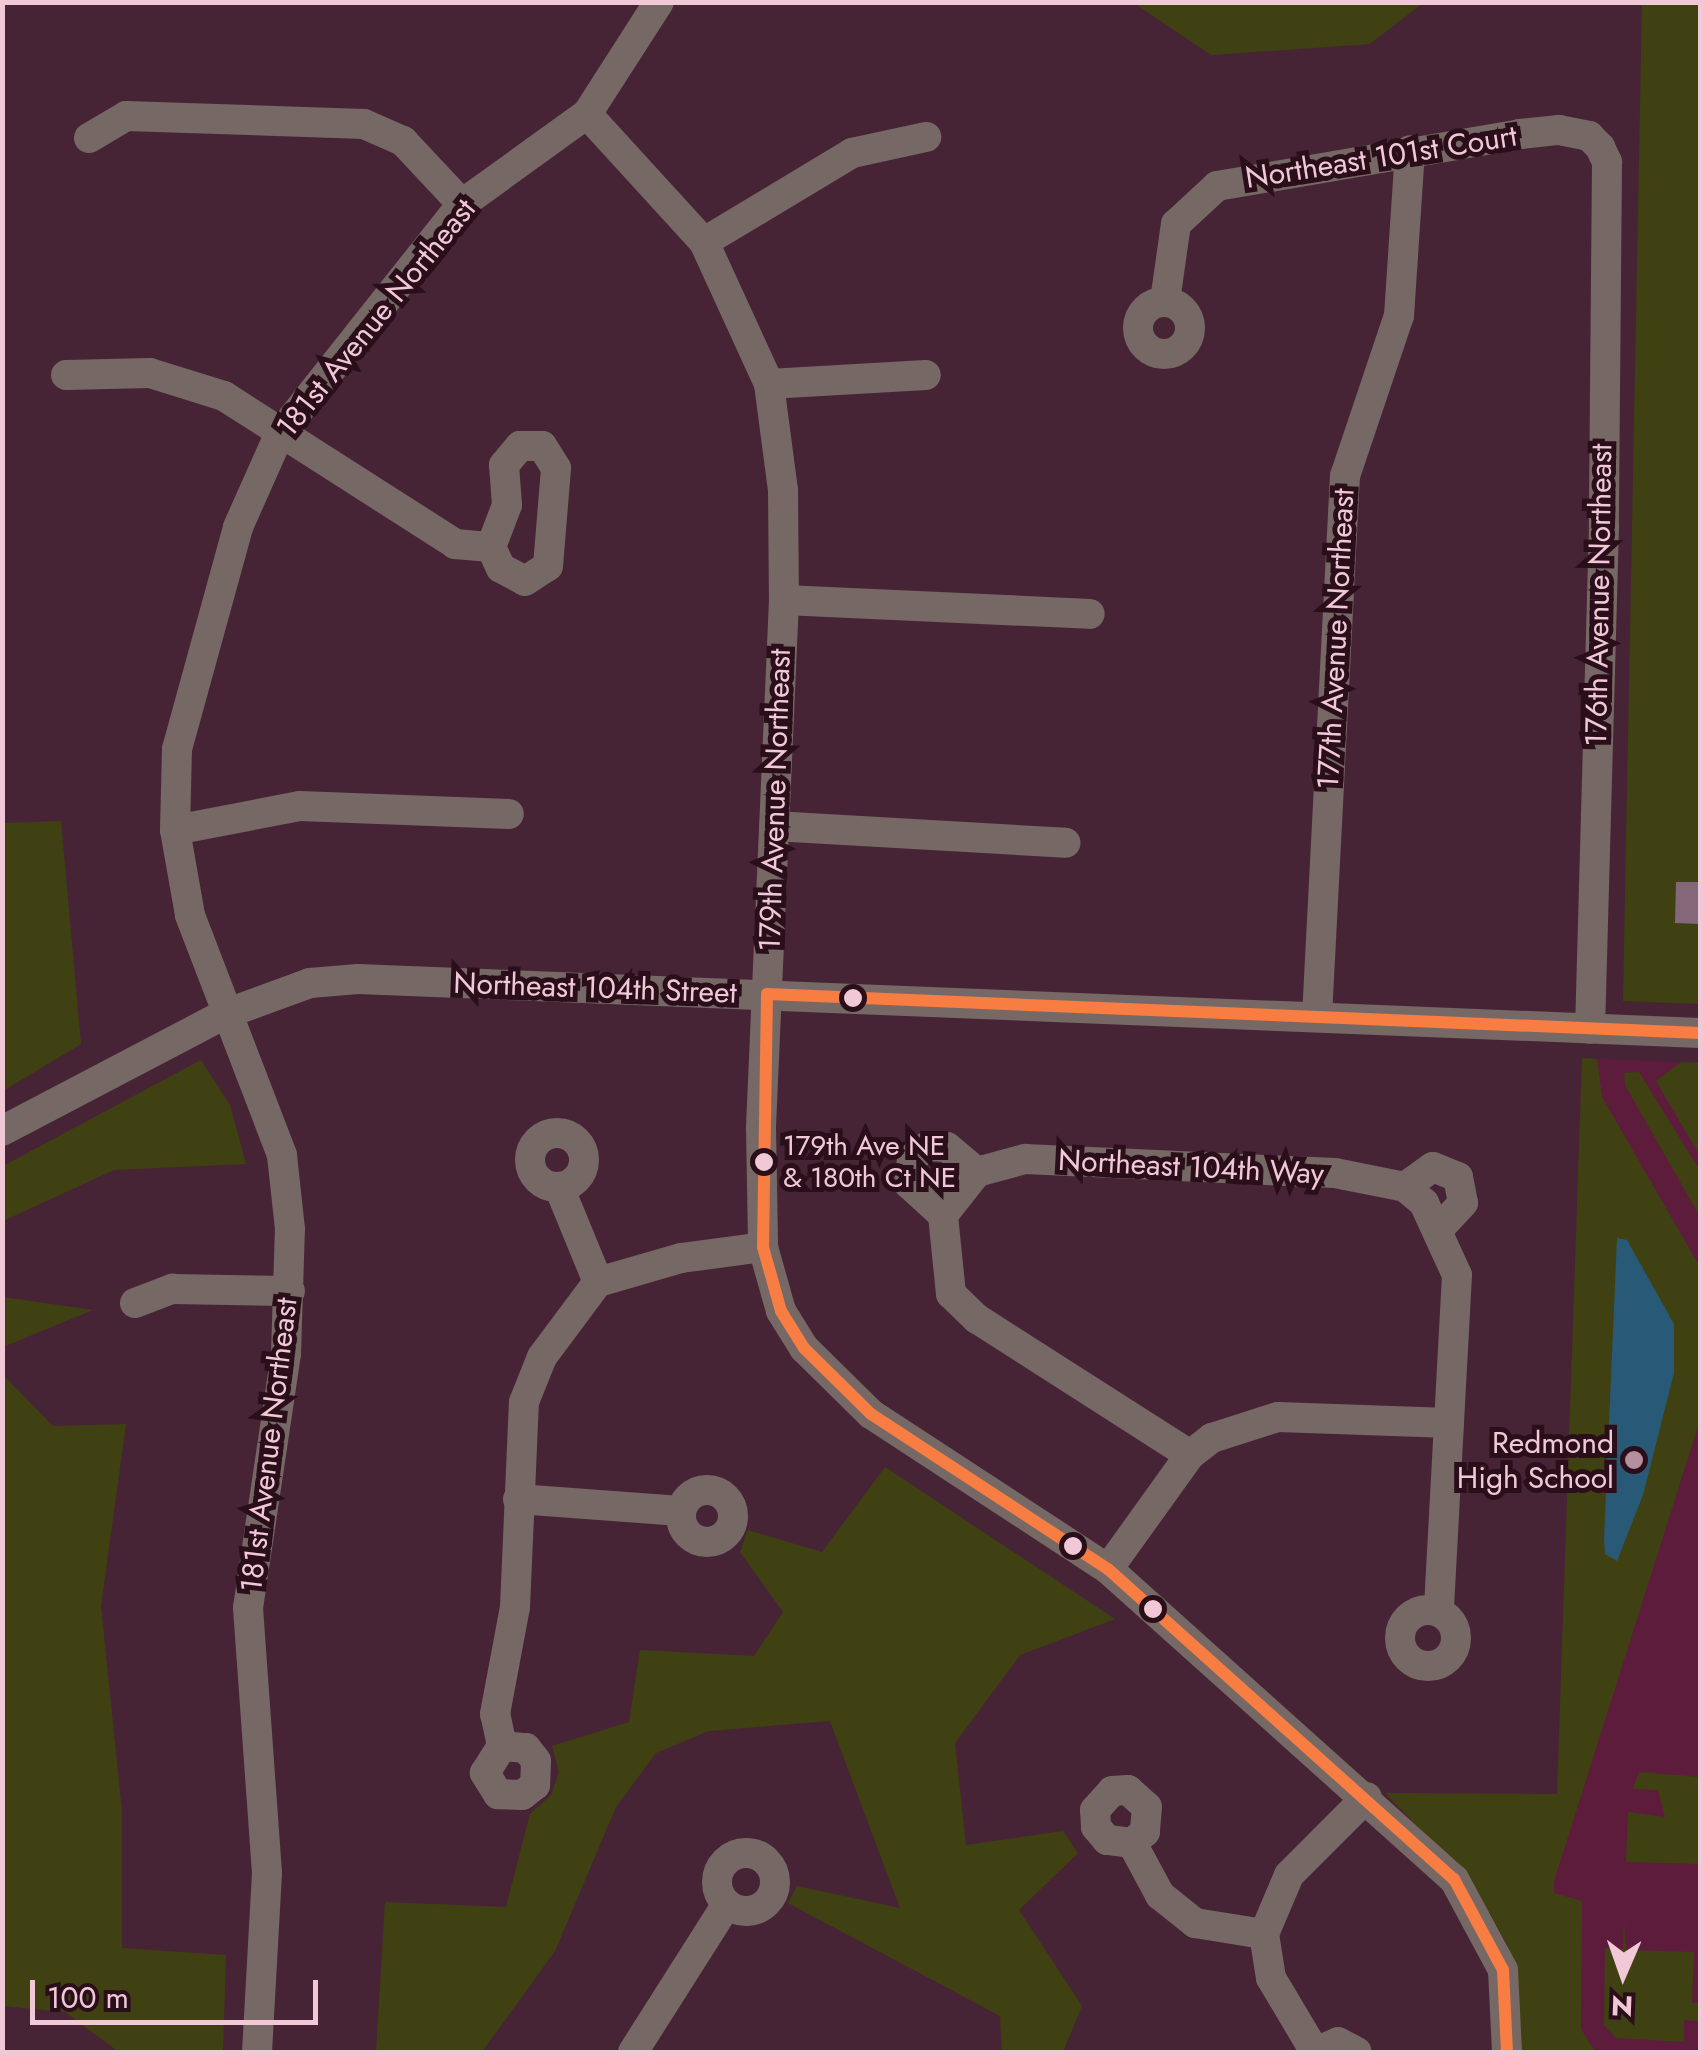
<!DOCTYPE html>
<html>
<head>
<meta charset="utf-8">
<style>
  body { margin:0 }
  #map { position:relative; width:1703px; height:2055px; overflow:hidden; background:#472435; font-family:Jost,sans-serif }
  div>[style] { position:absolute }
  .built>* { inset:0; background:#5e1c3c }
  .green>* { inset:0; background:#404112 }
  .water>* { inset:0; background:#285976 }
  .building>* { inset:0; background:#846879 }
  .minor>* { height:30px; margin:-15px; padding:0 15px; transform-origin:15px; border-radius:15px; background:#766865 }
  .minor>.ring { margin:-15px; padding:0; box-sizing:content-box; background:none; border:30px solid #766865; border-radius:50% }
  .bus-1>* { height:12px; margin:-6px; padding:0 6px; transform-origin:6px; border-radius:6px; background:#f77d43 }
  .dots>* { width:28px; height:28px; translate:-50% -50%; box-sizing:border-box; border:5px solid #2a0f1b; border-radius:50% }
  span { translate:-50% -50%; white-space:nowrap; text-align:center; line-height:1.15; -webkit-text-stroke:10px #2a0f1b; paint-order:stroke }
  .bus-label { font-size:28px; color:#f0c8d6 }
  .left { translate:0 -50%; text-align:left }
  .street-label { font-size:30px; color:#f0c8d6 }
  .poi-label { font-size:30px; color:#f0c8d6 }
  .right { translate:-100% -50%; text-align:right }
  .frame { position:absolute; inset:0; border:5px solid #f0c8d6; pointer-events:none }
  .north { position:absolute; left:1573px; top:1925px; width:100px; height:100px; -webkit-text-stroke:8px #2a0f1b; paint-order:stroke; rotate:182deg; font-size:28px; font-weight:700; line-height:40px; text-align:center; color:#f0c8d6 }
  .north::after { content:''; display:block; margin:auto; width:35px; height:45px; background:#f0c8d6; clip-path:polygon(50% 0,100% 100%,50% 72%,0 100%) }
  .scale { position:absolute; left:30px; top:1980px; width:288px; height:45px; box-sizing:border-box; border:5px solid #f0c8d6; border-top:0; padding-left:12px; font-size:30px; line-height:35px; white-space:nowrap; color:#f0c8d6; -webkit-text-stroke:8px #2a0f1b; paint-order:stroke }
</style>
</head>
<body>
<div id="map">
  <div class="built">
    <div style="clip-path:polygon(1582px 1058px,1700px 1063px,1700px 2052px,1548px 2052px)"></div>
  </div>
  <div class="green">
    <div style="clip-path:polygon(1134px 3px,1423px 2px,1423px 3px,1370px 44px,1211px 55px)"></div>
    <div style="clip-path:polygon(1642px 3px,1700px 3px,1700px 1004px,1623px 1001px)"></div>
    <div style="clip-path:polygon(61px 821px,81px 1044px,3px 1091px,3px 823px)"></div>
    <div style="clip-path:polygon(1582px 1058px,1597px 1059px,1602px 1097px,1700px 1267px,1700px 1420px,1554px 1881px,1554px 1893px,1582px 1901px,1581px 2029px,1595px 2052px,1519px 2052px,1507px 1944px,1471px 1881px,1385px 1793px,1557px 1794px)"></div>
    <div style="clip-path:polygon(201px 1060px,230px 1105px,246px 1164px,114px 1170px,3px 1221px,3px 1166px)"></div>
    <div style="clip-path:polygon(1681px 1062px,1700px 1063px,1700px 1156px,1656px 1081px)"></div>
    <div style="clip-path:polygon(1639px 1072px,1700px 1171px,1700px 1217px,1625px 1085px,1624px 1073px)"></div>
    <div style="clip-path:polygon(3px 1297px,93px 1310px,3px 1347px)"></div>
    <div style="clip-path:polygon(3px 1375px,53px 1426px,126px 1424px,101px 1606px,122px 1812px,122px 1948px,226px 1955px,223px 2052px,119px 2052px,65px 2012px,3px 2006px)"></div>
    <div style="clip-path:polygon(885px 1467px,1115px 1619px,1020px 1655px,955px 1743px,966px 1845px,1063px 1831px,1078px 1853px,1019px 1910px,1082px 2006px,1063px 2052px,1002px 2052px,1000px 2016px,788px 1903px,797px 1886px,900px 1908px,830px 1721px,709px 1731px,656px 1753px,616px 1807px,555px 1951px,482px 2052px,376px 2052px,385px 1902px,506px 1907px,530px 1814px,551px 1795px,559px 1772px,552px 1746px,629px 1722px,640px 1650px,754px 1656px,783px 1612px,740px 1552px,748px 1530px,822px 1552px)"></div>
    <div style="clip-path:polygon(1639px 1772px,1700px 1777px,1700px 1864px,1626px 1862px,1628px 1812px,1665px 1817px,1658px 1790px,1633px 1789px)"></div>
    <div style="clip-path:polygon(1624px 1920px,1626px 1950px,1694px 1952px,1692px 2003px,1700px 2003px,1700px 2021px,1684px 2020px,1684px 2042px,1616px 2038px,1604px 2025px,1605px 1948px,1623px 1949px)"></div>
  </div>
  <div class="water">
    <div style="clip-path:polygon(1617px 1238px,1627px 1240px,1674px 1324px,1674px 1373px,1643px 1495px,1617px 1561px,1605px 1554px,1604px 1539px)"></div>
  </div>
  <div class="building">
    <div style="clip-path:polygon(1676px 882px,1700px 882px,1700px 924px,1675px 923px)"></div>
  </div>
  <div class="minor">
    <div style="left:587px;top:114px;width:173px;rotate:47.6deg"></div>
    <div style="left:704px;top:242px;width:156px;rotate:65.4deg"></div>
    <div style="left:769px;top:384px;width:107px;rotate:82.5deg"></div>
    <div style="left:783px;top:490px;width:110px;rotate:89.5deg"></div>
    <div style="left:784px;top:600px;width:528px;rotate:92.5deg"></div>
    <div style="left:761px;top:1127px;width:120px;rotate:89deg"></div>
    <div style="left:763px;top:1247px;width:66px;rotate:74.3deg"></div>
    <div style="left:781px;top:1311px;width:44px;rotate:58.1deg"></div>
    <div style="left:804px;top:1348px;width:94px;rotate:44.6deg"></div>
    <div style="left:871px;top:1414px;width:283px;rotate:33.2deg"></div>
    <div style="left:1108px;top:1569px;width:465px;rotate:41.9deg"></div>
    <div style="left:1454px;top:1879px;width:103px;rotate:61.7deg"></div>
    <div style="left:1503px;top:1970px;width:82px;rotate:87.2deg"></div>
    <div style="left:89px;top:138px;width:43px;rotate:-30.7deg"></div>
    <div style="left:126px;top:116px;width:238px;rotate:1.9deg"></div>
    <div style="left:364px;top:124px;width:43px;rotate:23.6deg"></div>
    <div style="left:403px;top:141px;width:86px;rotate:46.9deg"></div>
    <div style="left:704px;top:242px;width:173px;rotate:-31deg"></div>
    <div style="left:852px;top:153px;width:76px;rotate:-12.2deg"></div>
    <div style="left:1165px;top:301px;width:78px;rotate:-81.9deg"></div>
    <div style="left:1176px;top:224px;width:56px;rotate:-42.8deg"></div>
    <div style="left:1217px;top:186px;width:307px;rotate:-9.7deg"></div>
    <div style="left:1520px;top:134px;width:39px;rotate:-6deg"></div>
    <div style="left:1559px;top:130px;width:31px;rotate:11deg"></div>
    <div style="left:1589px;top:136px;width:16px;rotate:45deg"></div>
    <div style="left:1600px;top:147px;width:17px;rotate:65deg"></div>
    <div style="left:1607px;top:162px;width:364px;rotate:90.5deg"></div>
    <div style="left:1604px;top:526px;width:503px;rotate:91.59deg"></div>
    <div class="ring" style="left:1138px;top:302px;width:22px;height:22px"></div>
    <div style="left:66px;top:375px;width:84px;rotate:-1.4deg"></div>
    <div style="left:150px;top:373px;width:77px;rotate:17.3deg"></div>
    <div style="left:224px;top:396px;width:274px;rotate:32.6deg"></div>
    <div style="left:455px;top:544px;width:36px;rotate:5deg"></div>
    <div style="left:491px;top:547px;width:23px;rotate:65deg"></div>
    <div style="left:501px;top:568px;width:27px;rotate:28deg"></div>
    <div style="left:525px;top:581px;width:27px;rotate:-33deg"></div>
    <div style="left:548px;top:566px;width:98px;rotate:-85.3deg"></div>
    <div style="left:556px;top:468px;width:26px;rotate:-122deg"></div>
    <div style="left:542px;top:446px;width:22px;rotate:180deg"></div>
    <div style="left:520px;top:446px;width:25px;rotate:130deg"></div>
    <div style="left:504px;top:465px;width:40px;rotate:85.7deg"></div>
    <div style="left:507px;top:505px;width:45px;rotate:110.9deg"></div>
    <div style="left:769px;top:384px;width:157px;rotate:-3.3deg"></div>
    <div style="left:784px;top:600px;width:306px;rotate:2.6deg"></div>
    <div style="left:774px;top:826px;width:292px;rotate:3.3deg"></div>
    <div style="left:175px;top:830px;width:127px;rotate:-10.9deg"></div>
    <div style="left:300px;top:806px;width:209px;rotate:2.2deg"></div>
    <div style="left:1317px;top:1017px;width:542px;rotate:-87.04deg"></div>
    <div style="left:1345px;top:476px;width:169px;rotate:-71.4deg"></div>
    <div style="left:1399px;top:316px;width:166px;rotate:-86.2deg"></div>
    <div style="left:2px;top:1131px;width:252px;rotate:-27.7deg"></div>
    <div style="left:225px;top:1014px;width:90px;rotate:-20deg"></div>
    <div style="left:310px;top:983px;width:48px;rotate:-4.8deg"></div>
    <div style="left:358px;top:979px;width:1343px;rotate:2.3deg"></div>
    <div class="ring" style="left:530px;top:1133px;width:24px;height:24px"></div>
    <div style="left:1405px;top:1187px;width:34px;rotate:-36deg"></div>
    <div style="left:1433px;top:1167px;width:27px;rotate:22deg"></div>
    <div style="left:1458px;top:1177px;width:26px;rotate:79deg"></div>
    <div style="left:1463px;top:1203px;width:33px;rotate:133deg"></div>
    <div style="left:943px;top:1215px;width:46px;rotate:-137.6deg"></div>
    <div style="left:909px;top:1184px;width:26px;rotate:-83deg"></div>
    <div style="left:912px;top:1158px;width:20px;rotate:-37deg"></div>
    <div style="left:928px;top:1146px;width:19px;rotate:3deg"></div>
    <div style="left:947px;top:1147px;width:39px;rotate:40deg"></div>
    <div style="left:598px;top:1282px;width:86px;rotate:-16.1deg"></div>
    <div style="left:681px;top:1258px;width:83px;rotate:-7.6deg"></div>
    <div style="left:135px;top:1303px;width:40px;rotate:-21deg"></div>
    <div style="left:172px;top:1289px;width:118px;rotate:1deg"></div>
    <div style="left:1190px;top:1455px;width:253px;rotate:-147.4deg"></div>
    <div style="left:977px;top:1319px;width:36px;rotate:-136deg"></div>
    <div style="left:951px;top:1294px;width:79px;rotate:-95.8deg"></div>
    <div style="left:943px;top:1215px;width:55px;rotate:-51.7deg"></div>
    <div style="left:977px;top:1172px;width:50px;rotate:-15.2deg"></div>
    <div style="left:1025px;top:1159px;width:310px;rotate:2.6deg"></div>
    <div style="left:1335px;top:1173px;width:71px;rotate:11.3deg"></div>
    <div style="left:1405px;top:1187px;width:25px;rotate:40deg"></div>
    <div style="left:1424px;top:1203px;width:79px;rotate:65.4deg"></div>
    <div style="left:1457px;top:1275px;width:337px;rotate:93.1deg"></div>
    <div class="ring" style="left:681px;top:1490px;width:22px;height:22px"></div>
    <div style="left:518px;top:1499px;width:163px;rotate:4.2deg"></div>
    <div style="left:1108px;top:1569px;width:140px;rotate:-54.3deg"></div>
    <div style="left:1190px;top:1455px;width:28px;rotate:-38deg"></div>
    <div style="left:1212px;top:1438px;width:69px;rotate:-17.7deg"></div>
    <div style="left:1278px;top:1417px;width:171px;rotate:2deg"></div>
    <div class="ring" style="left:1400px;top:1610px;width:26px;height:26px"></div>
    <div style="left:502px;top:1746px;width:24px;rotate:5deg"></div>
    <div style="left:526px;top:1748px;width:16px;rotate:52deg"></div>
    <div style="left:536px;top:1761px;width:24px;rotate:92deg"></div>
    <div style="left:535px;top:1785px;width:16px;rotate:142deg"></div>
    <div style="left:522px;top:1795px;width:24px;rotate:-178deg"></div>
    <div style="left:498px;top:1794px;width:25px;rotate:-122deg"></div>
    <div style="left:485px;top:1773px;width:32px;rotate:-58deg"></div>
    <div style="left:502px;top:1746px;width:33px;rotate:-102deg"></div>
    <div style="left:495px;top:1714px;width:109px;rotate:-79.4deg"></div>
    <div style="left:515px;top:1607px;width:205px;rotate:-87.5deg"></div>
    <div style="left:524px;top:1402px;width:48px;rotate:-68.2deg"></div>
    <div style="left:542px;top:1357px;width:94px;rotate:-53.3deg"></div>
    <div style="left:598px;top:1282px;width:103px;rotate:-112.3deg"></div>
    <div style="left:1132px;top:1843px;width:25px;rotate:-173deg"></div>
    <div style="left:1107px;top:1840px;width:17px;rotate:-130deg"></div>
    <div style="left:1096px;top:1827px;width:17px;rotate:-93deg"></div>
    <div style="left:1095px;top:1810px;width:25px;rotate:-48deg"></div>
    <div style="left:1112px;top:1791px;width:16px;rotate:-4deg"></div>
    <div style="left:1128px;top:1790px;width:25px;rotate:42deg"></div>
    <div style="left:1147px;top:1807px;width:25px;rotate:95deg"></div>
    <div style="left:1145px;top:1832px;width:17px;rotate:140deg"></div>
    <div style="left:1132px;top:1843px;width:59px;rotate:61.7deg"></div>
    <div style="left:1160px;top:1895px;width:45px;rotate:38.7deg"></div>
    <div style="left:1195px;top:1923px;width:70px;rotate:9.1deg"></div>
    <div class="ring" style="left:717px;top:1853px;width:28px;height:28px"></div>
    <div style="left:257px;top:2052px;width:179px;rotate:-86.8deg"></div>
    <div style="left:267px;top:1873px;width:266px;rotate:-94.1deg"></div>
    <div style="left:248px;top:1608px;width:257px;rotate:-81.5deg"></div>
    <div style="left:286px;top:1354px;width:125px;rotate:-88.2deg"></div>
    <div style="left:290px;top:1229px;width:74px;rotate:-96.2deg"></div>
    <div style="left:282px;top:1155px;width:257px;rotate:-111deg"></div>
    <div style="left:190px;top:915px;width:86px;rotate:-100deg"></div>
    <div style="left:175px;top:830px;width:81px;rotate:-88.6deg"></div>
    <div style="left:177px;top:749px;width:230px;rotate:-74.6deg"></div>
    <div style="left:238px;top:527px;width:101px;rotate:-66deg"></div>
    <div style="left:279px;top:435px;width:295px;rotate:-51.6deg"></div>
    <div style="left:462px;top:204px;width:154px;rotate:-35.8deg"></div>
    <div style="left:587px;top:114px;width:133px;rotate:-57.3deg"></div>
    <div style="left:633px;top:2052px;width:175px;rotate:-57.6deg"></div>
    <div style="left:1315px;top:2052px;width:86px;rotate:-120.7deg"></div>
    <div style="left:1271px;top:1978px;width:45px;rotate:-99deg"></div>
    <div style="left:1264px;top:1934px;width:64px;rotate:-67deg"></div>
    <div style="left:1289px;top:1875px;width:110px;rotate:-45deg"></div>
    <div style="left:1315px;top:2052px;width:25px;rotate:-23deg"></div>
    <div style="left:1338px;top:2042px;width:21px;rotate:28deg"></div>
  </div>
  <div class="bus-1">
    <div style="left:767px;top:994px;width:253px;rotate:90.9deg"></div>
    <div style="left:763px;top:1247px;width:66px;rotate:74.3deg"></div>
    <div style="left:781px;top:1311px;width:44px;rotate:58.1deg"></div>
    <div style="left:804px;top:1348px;width:94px;rotate:44.6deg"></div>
    <div style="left:871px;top:1414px;width:283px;rotate:33.2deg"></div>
    <div style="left:1108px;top:1569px;width:465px;rotate:41.9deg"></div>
    <div style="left:1454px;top:1879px;width:103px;rotate:61.7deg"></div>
    <div style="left:1503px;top:1970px;width:82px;rotate:87.2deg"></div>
    <div style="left:767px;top:994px;width:934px;rotate:2.39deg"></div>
  </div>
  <div class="dots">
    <div style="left:853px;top:998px;background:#f0c8d6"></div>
    <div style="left:764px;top:1162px;background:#f0c8d6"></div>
    <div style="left:1634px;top:1460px;background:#b58f9e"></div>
    <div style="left:1073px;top:1546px;background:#f0c8d6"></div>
    <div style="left:1153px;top:1609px;background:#f0c8d6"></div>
  </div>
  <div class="bus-label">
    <span class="left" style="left:783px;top:1162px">179th Ave NE<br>&amp; 180th Ct NE</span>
  </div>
  <div class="street-label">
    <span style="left:1381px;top:157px;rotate:-9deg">Northeast 101st Court</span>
    <span style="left:376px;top:318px;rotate:-51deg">181st Avenue Northeast</span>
    <span style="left:1599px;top:595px;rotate:-89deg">176th Avenue Northeast</span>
    <span style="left:1336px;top:639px;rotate:-87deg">177th Avenue Northeast</span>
    <span style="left:775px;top:800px;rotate:-88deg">179th Avenue Northeast</span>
    <span style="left:595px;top:988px;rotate:2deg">Northeast 104th Street</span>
    <span style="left:1191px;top:1167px;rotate:3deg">Northeast 104th Way</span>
    <span style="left:269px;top:1445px;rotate:-83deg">181st Avenue Northeast</span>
  </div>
  <div class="poi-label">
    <span class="right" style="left:1614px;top:1460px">Redmond<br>High School</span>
  </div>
  <div class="frame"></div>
  <div class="north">N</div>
  <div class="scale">100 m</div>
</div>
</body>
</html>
